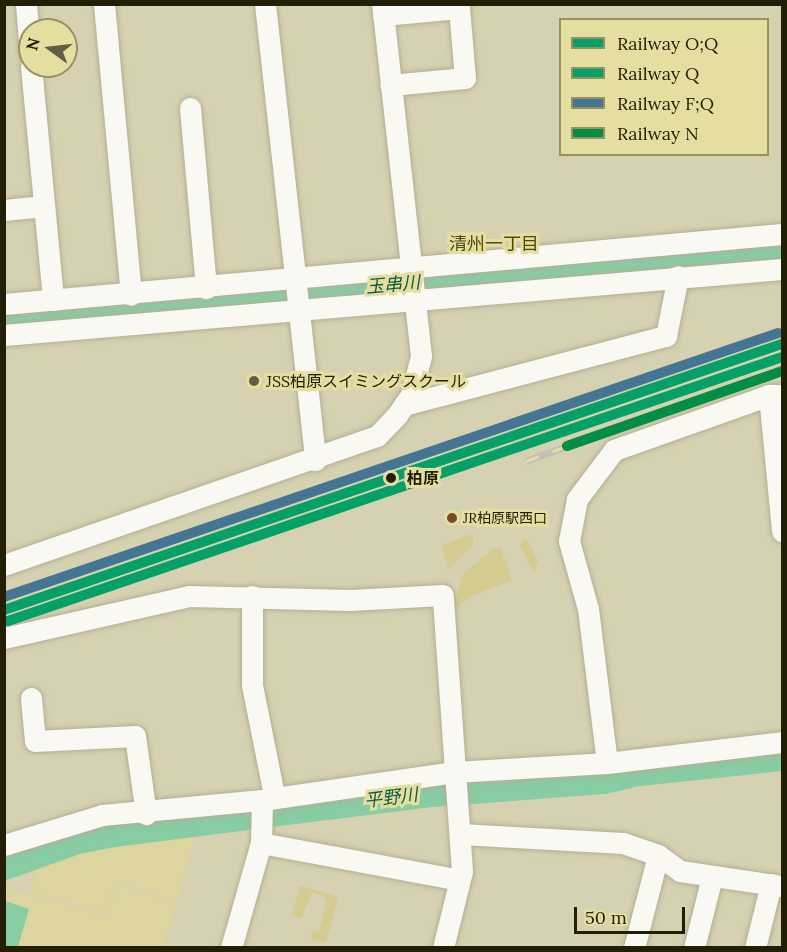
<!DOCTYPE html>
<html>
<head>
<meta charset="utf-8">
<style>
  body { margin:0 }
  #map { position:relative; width:787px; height:952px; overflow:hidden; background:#d6d1b0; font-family:Lora,"Noto Sans JP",serif }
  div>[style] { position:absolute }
  .built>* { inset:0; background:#dcd5a0 }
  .green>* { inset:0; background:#d3cb8f }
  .water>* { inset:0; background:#88cca3 }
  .river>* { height:27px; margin:-13.5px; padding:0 13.5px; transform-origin:13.5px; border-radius:13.5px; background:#88cca3 }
  .roads { filter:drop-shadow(0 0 2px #b3af95) drop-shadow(0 0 2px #b3af95) }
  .minor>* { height:21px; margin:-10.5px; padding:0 10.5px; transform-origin:10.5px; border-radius:10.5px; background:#f9f8f3 }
  .rail>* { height:7px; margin-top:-3.5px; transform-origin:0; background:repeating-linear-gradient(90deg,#e5dea1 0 14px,#c1c0b7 0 28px); box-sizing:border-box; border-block:2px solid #c1c0b7 }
  .rail-1>* { height:10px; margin:-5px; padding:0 5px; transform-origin:5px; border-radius:5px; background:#059f68 }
  .rail-2>* { height:10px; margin:-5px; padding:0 5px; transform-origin:5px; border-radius:5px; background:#059f68 }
  .rail-3>* { height:10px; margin:-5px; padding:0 5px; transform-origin:5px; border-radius:5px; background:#447694 }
  .rail-4>* { height:10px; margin:-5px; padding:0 5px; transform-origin:5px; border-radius:5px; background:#028e46 }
  .dots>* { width:16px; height:16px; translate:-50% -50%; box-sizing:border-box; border:3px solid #e5dea1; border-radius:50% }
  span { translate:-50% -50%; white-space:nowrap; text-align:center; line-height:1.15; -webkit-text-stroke:6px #e5dea1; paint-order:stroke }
  .bus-label { font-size:14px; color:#221f06 }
  .left { translate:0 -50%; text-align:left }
  .poi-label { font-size:16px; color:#221f06 }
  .stop-label { font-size:16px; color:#221f06; font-weight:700 }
  .neighbourhood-label { font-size:18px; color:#504807 }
  .water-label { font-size:18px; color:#0c5c3f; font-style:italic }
  .frame { position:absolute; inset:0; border:6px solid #221f06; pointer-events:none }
  .legend { position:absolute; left:559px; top:18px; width:210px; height:138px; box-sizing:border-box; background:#e5dea1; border:2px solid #979263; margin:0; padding:8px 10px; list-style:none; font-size:18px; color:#221f06 }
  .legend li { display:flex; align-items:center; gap:12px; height:30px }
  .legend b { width:30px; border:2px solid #979263 }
  .north { position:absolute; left:18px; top:18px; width:60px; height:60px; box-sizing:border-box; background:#e5dea1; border:2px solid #979263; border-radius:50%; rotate:285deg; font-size:16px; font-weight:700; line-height:24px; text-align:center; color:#221f06 }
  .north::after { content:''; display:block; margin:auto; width:21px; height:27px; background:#615d42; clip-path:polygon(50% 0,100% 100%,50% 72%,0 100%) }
  .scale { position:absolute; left:574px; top:907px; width:111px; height:27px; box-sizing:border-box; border:3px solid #221f06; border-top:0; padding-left:8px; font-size:18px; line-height:21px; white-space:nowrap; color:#221f06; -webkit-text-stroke:4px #e5dea1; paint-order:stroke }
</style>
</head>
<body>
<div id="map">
  <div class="built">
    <div style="clip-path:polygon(195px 837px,177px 902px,117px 882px,105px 914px,31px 892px,36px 868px,122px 841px)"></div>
    <div style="clip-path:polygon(119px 885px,176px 904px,163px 947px,5px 947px,4px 887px,105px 916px)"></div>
  </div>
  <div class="green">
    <div style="clip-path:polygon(467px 535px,473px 536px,474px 544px,448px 570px,442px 546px)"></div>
    <div style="clip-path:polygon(526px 538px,538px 561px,534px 573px,520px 545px)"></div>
    <div style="clip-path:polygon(495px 547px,501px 548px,511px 580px,470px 597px,452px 611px,463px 574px)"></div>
    <div style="clip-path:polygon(300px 886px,338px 897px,326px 943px,311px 939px,313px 931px,319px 932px,327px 902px,323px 896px,312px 893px,301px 918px,292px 916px)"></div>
  </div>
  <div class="water">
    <div style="clip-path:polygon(5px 901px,29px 909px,18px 947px,5px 947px)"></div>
  </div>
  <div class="river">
    <div style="left:4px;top:321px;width:781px;rotate:-4.85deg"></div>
    <div style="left:4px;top:866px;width:77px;rotate:-19.6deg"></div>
    <div style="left:77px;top:840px;width:37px;rotate:-11deg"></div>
    <div style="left:113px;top:833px;width:321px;rotate:-7.2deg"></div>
    <div style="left:431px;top:793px;width:172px;rotate:-4.3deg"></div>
    <div style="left:603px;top:780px;width:37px;rotate:-13deg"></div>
    <div style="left:639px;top:772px;width:144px;rotate:-6deg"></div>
  </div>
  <div class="roads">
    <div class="minor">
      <div style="left:26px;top:4px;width:50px;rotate:85.4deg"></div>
      <div style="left:104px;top:4px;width:292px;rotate:84.7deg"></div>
      <div style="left:265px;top:4px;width:459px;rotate:83.7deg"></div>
      <div style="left:383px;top:15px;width:76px;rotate:-5.3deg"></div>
      <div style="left:459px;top:8px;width:70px;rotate:85.1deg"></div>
      <div style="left:465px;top:78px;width:75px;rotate:174.7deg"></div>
      <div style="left:31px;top:66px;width:235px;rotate:84.6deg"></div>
      <div style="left:190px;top:108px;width:181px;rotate:84.9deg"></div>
      <div style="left:4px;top:210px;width:40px;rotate:-5.7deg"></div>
      <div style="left:4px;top:304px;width:781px;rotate:-5.14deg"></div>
      <div style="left:4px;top:335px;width:781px;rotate:-4.85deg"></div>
      <div style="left:769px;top:395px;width:137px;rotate:84.5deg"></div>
      <div style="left:404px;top:405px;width:271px;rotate:-14.8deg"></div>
      <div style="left:666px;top:336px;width:61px;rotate:-78.7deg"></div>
      <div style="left:4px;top:565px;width:395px;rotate:-19.1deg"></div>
      <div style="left:377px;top:436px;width:29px;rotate:-46deg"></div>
      <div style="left:397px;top:415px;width:24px;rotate:-55deg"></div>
      <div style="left:411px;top:395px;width:40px;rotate:-75.6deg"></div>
      <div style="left:421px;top:356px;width:354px;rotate:-96.3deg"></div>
      <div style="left:252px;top:596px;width:89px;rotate:90deg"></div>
      <div style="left:252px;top:685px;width:112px;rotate:78.7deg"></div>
      <div style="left:4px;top:638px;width:190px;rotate:-12.8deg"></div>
      <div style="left:189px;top:596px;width:161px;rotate:1.4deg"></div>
      <div style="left:350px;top:600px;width:93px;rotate:-3.1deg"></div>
      <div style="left:31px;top:698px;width:43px;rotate:84.7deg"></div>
      <div style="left:35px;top:741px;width:100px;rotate:-2.9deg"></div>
      <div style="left:135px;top:736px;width:79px;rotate:82deg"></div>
      <div style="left:607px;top:763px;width:155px;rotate:-97deg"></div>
      <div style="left:588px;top:609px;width:71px;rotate:-105.6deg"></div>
      <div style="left:569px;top:541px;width:43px;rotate:-79.2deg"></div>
      <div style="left:577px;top:499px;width:61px;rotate:-52.9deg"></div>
      <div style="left:614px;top:450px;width:164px;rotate:-19.5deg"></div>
      <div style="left:769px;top:395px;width:13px"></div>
      <div style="left:460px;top:834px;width:163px;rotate:3.2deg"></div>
      <div style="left:623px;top:843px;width:37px;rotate:19deg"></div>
      <div style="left:658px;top:855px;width:27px;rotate:36deg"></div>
      <div style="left:680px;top:871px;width:103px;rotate:8.4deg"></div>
      <div style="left:261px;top:843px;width:202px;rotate:10.5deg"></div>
      <div style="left:4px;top:845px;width:102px;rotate:-17deg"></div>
      <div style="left:102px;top:815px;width:161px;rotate:-5.4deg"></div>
      <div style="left:262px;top:800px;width:194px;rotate:-8.3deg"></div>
      <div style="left:454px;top:772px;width:153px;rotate:-3.4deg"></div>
      <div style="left:607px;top:763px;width:176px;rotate:-6.8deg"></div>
      <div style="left:231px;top:948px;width:109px;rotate:-74.1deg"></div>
      <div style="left:261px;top:843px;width:43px;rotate:-88.7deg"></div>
      <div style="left:443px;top:948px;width:79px;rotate:-76.1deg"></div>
      <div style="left:462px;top:871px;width:273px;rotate:-94deg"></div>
      <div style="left:634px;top:948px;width:96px;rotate:-75.5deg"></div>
      <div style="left:694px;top:948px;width:73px;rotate:-75.8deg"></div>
      <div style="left:755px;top:948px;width:66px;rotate:-76deg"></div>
    </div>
  </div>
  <div class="rail">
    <div style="left:526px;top:461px;width:44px;rotate:-20.1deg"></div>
  </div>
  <div class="rail-1">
    <div style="left:4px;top:610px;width:822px;rotate:-18.88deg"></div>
  </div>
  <div class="rail-2">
    <div style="left:8px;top:621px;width:818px;rotate:-18.83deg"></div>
  </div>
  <div class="rail-3">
    <div style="left:4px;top:597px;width:818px;rotate:-18.83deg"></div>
  </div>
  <div class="rail-4">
    <div style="left:567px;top:446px;width:228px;rotate:-19.2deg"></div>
  </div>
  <div class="dots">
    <div style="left:254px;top:381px;background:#615d42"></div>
    <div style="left:391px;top:478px;background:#221f06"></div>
    <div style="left:452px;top:518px;background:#7a4b2a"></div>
  </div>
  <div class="bus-label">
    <span class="left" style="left:463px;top:518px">JR柏原駅西口</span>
  </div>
  <div class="poi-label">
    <span class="left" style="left:266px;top:381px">JSS柏原スイミングスクール</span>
  </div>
  <div class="stop-label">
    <span class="left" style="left:407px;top:478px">柏原</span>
  </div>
  <div class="neighbourhood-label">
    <span style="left:494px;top:244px">清州一丁目</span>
  </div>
  <div class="water-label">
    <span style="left:393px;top:285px;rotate:-5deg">玉串川</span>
    <span style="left:391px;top:798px;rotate:-7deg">平野川</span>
  </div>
  <div class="frame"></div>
  <ul class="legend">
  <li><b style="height:8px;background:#059f68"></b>Railway O;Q</li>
  <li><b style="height:8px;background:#059f68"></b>Railway Q</li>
  <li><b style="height:8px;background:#447694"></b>Railway F;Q</li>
  <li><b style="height:8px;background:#028e46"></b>Railway N</li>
  </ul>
  <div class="north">N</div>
  <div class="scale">50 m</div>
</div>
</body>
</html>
